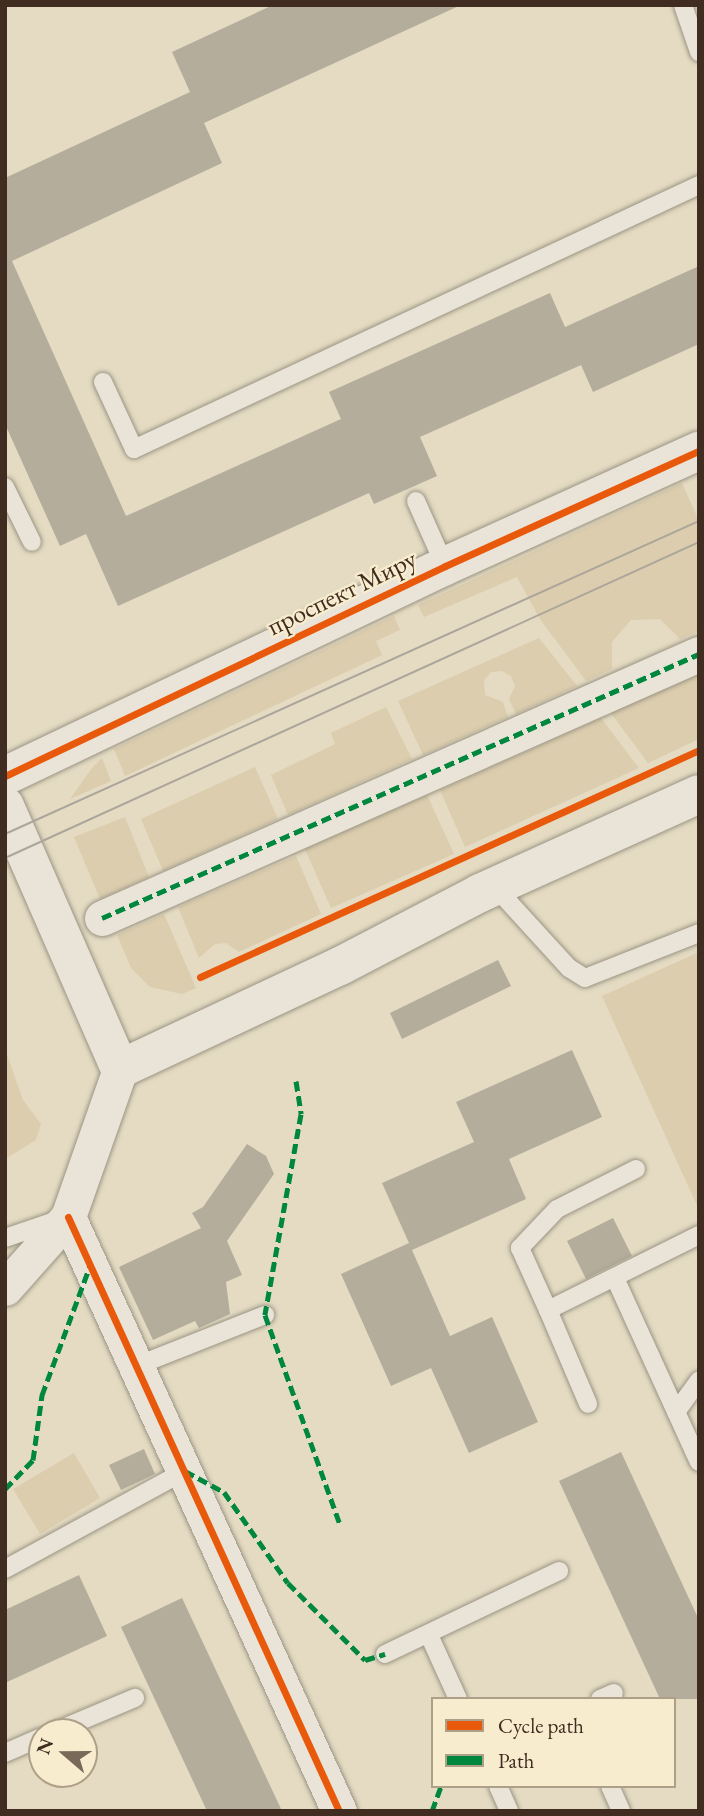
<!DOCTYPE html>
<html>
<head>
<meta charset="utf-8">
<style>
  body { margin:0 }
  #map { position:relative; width:704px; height:1816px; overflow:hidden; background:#e4dbc2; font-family:"EB Garamond",serif }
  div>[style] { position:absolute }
  .green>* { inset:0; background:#dbcdad }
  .building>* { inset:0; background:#b4ad9c }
  .roads { filter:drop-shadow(0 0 2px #9b9484) drop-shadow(0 0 2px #9b9484) }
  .lane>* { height:18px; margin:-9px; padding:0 9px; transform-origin:9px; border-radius:9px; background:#e9e4d7 }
  .street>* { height:35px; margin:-17.5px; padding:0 17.5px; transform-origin:17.5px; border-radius:17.5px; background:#e9e4d7 }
  .secondary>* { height:38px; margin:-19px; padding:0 19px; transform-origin:19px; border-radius:19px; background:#e9e4d7 }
  .tram>* { height:2px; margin:-1px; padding:0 1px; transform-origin:1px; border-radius:1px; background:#aca59b }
  .quiet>* { height:5px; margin-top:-2.5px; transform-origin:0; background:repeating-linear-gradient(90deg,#00873e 0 10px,transparent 0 15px) }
  .cycleway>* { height:7px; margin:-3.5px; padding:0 3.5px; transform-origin:3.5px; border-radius:3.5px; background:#e8590c }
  span { translate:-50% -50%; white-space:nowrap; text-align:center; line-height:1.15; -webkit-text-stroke:5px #f7ecce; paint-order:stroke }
  .street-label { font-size:26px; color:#402c20 }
  .frame { position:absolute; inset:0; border:7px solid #402c20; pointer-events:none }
  .legend { position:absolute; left:431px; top:1697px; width:245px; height:91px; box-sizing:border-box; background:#f7ecce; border:2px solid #ae9f88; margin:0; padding:9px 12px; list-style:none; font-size:21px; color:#402c20 }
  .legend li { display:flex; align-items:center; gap:14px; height:35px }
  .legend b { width:35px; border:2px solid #ae9f88 }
  .north { position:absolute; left:28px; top:1718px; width:70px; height:70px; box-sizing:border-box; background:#f7ecce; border:2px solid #ae9f88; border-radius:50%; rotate:290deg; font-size:19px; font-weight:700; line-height:28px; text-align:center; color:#402c20 }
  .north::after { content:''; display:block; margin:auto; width:24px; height:32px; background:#796959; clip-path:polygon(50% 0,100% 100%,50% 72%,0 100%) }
</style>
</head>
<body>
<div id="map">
  <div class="green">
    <div style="clip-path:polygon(682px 483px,699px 521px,699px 631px,680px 639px,660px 619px,631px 620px,612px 642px,612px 669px,586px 681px,540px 619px,517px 577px,424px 617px,418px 605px)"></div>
    <div style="clip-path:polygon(394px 616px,400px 630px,376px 641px,382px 655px,125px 776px,114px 749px)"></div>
    <div style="clip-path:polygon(539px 638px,577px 686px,516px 714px,509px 699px,515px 686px,511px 676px,502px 671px,491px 672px,484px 680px,485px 695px,503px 702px,508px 717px,423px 755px,398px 701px)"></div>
    <div style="clip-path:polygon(699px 674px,699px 739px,648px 763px,610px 712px)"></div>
    <div style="clip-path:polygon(386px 707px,412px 759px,288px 815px,271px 775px,335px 744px,331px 733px)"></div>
    <div style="clip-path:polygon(601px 718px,639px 768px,465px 847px,440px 790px)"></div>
    <div style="clip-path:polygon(102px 758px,111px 781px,70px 799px,92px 768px)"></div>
    <div style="clip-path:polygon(255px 767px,278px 819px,163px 871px,141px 819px)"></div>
    <div style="clip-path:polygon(427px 795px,454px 854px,331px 908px,305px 849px)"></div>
    <div style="clip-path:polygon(125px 817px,149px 877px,100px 899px,74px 837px)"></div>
    <div style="clip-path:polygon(296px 856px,321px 914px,239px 952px,226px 943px,215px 944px,199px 958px,178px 907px)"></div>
    <div style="clip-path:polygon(164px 914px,196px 988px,182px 994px,150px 987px,131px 968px,117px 935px)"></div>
    <div style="clip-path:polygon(699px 952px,699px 1210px,602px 996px)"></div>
    <div style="clip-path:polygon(5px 1049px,23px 1100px,41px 1124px,36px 1140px,5px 1159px)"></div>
    <div style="clip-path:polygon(74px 1453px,100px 1498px,40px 1534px,13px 1489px)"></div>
  </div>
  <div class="building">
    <div style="clip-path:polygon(273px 5px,461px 5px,204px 123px,222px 163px,12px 261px,126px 516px,341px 419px,329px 392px,550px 293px,565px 327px,699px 266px,699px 344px,593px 392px,581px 365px,420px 437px,437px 476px,374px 504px,369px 493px,118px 606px,86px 534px,60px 546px,5px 424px,5px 178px,190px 92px,172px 52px)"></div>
    <div style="clip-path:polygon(498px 960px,511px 986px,402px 1039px,390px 1013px)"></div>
    <div style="clip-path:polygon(572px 1050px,602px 1117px,509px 1159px,526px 1199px,412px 1250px,450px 1336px,492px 1317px,538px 1422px,469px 1453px,431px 1368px,391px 1386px,341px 1274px,409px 1243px,382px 1183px,474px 1142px,456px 1102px)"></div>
    <div style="clip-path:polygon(247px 1144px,266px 1156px,274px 1174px,227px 1241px,242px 1275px,226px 1282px,230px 1314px,199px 1328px,195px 1321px,153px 1340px,119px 1267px,201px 1228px,192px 1213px,203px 1207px)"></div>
    <div style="clip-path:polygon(613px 1218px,632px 1256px,586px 1279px,567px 1241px)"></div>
    <div style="clip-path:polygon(144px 1449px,155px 1474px,121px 1490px,109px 1465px)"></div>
    <div style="clip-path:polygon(621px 1452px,699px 1620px,699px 1699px,660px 1699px,559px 1481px)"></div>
    <div style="clip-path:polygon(79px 1575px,107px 1636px,5px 1683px,5px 1610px)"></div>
    <div style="clip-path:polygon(182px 1598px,282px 1811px,207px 1811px,121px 1627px)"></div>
  </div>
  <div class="roads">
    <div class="lane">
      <div style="left:683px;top:5px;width:50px;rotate:71.2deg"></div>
      <div style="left:103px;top:382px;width:74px;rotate:65.2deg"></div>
      <div style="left:134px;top:449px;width:624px;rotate:-25.04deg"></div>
      <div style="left:5px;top:487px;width:61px;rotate:63.9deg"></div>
      <div style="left:416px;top:501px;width:71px;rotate:66deg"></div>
      <div style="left:495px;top:887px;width:110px;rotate:47.6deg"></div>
      <div style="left:569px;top:968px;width:19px;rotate:32deg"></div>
      <div style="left:585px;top:978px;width:123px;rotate:-21.5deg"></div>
      <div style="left:636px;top:1169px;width:89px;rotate:153.1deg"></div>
      <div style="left:557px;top:1209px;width:54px;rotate:133.5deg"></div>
      <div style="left:520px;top:1248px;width:68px;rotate:65.7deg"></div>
      <div style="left:548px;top:1310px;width:169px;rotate:-26.4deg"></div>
      <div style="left:5px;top:1238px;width:56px;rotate:-18.8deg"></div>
      <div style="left:615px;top:1278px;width:202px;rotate:65.5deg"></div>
      <div style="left:548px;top:1310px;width:102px;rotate:66.9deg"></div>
      <div style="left:136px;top:1366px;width:139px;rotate:-21.6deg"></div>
      <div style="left:676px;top:1412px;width:39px;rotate:-54deg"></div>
      <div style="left:5px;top:1569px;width:205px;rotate:-28.6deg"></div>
      <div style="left:429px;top:1635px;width:70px;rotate:65.6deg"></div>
      <div style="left:385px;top:1654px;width:193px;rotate:-25.5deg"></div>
      <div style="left:600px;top:1699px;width:15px;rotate:-23deg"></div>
      <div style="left:54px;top:1732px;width:88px;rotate:-22.8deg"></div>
      <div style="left:5px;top:1753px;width:40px;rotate:-23.4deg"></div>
      <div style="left:498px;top:1786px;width:27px;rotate:66deg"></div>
      <div style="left:610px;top:1786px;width:27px;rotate:66deg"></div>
    </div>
    <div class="street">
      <div style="left:102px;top:918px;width:653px;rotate:-23.86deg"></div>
      <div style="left:68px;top:1217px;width:653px;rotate:65.48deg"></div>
      <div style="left:5px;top:1288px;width:95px;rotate:-48.4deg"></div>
      <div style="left:68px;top:1217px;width:157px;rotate:-70.6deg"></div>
    </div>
    <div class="secondary">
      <div style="left:5px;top:776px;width:488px;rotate:-25.5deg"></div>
      <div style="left:445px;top:566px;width:279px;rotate:-24.4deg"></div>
      <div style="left:5px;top:806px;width:287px;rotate:66.4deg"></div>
      <div style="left:120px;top:1069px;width:243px;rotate:-25.1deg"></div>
      <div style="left:340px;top:966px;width:158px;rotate:-27.5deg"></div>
      <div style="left:480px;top:893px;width:240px;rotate:-24.3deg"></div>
    </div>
  </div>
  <div class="tram">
    <div style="left:5px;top:834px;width:761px;rotate:-24.28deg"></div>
    <div style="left:5px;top:858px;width:763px;rotate:-24.48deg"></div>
  </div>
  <div class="quiet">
    <div style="left:102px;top:918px;width:653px;rotate:-23.86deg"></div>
    <div style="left:296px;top:1081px;width:33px;rotate:81deg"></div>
    <div style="left:301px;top:1114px;width:204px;rotate:100.2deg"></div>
    <div style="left:265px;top:1315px;width:222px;rotate:70.3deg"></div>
    <div style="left:185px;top:1471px;width:44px;rotate:28.3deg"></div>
    <div style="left:224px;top:1492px;width:111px;rotate:54.9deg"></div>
    <div style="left:288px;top:1583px;width:109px;rotate:45deg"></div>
    <div style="left:365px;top:1660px;width:21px;rotate:-17deg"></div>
    <div style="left:5px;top:1489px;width:40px;rotate:-46deg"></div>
    <div style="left:33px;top:1460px;width:66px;rotate:-82.1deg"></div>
    <div style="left:42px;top:1395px;width:138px;rotate:-69.6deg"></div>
    <div style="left:432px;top:1811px;width:27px;rotate:-70deg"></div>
  </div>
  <div class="cycleway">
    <div style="left:5px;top:776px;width:488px;rotate:-25.5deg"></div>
    <div style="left:445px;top:566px;width:279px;rotate:-24.4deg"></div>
    <div style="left:200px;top:977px;width:548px;rotate:-24.46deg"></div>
    <div style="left:68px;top:1217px;width:653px;rotate:65.48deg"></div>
  </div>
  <div class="street-label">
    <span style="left:342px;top:593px;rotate:-26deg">проспект Миру</span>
  </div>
  <div class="frame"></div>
  <ul class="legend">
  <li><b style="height:9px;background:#e8590c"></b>Cycle path</li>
  <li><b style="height:9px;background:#00873e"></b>Path</li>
  </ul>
  <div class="north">N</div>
</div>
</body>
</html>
